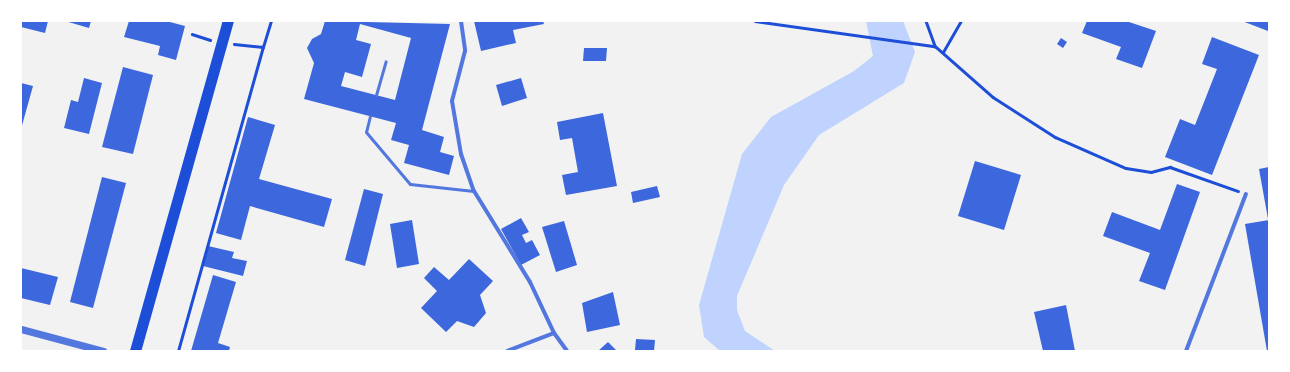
<!DOCTYPE html>
<html>
<head>
<meta charset="utf-8">
<style>
  body { margin:0 }
  #map { position:relative; width:1290px; height:372px; overflow:hidden; background:#f2f2f2; font-family:Ubuntu,sans-serif }
  div>[style] { position:absolute }
  .water>* { inset:0; background:#bfd3fe }
  .building>* { inset:0; background:#3d67dc }
  .path>* { height:2.5px; margin:-1.25px; padding:0 1.25px; transform-origin:1.25px; border-radius:1.25px; background:#1d4ed8 }
  .service>* { height:3px; margin:-1.5px; padding:0 1.5px; transform-origin:1.5px; border-radius:1.5px; background:#5277de }
  .minor>* { height:4px; margin:-2px; padding:0 2px; transform-origin:2px; border-radius:2px; background:#5277de }
  .tertiary>* { height:7px; margin:-3.5px; padding:0 3.5px; transform-origin:3.5px; border-radius:3.5px; background:#5277de }
  .trunk>* { height:11px; margin:-5.5px; padding:0 5.5px; transform-origin:5.5px; border-radius:5.5px; background:#1d4ed8 }
  span { translate:-50% -50%; white-space:nowrap; text-align:center; line-height:1.15; -webkit-text-stroke:3.5px #fff; paint-order:stroke }
  .frame { position:absolute; inset:0; border:22px solid #fff; pointer-events:none }
</style>
</head>
<body>
<div id="map">
  <div class="water">
    <div style="clip-path:polygon(866px 21px,903px 21px,915px 52px,904px 83px,819px 135px,784px 185px,737px 296px,737px 310px,745px 331px,775px 351px,720px 351px,704px 337px,699px 305px,742px 154px,771px 117px,854px 71px,873px 56px)"></div>
  </div>
  <div class="building">
    <div style="clip-path:polygon(21px 21px,48px 21px,45px 33px,21px 27px)"></div>
    <div style="clip-path:polygon(65px 21px,91px 21px,89px 28px)"></div>
    <div style="clip-path:polygon(129px 21px,166px 21px,185px 26px,176px 60px,158px 55px,160px 46px,124px 37px)"></div>
    <div style="clip-path:polygon(evenodd,325px 21px,450px 24px,422px 130px,444px 137px,440px 152px,454px 156px,449px 175px,404px 163px,409px 145px,391px 140px,396px 123px,304px 99px,314px 63px,307px 48px,312px 39px,321px 34px,325px 21px,360px 24px,411px 38px,395px 100px,341px 86px,345px 72px,362px 77px,371px 44px,356px 40px,360px 24px)"></div>
    <div style="clip-path:polygon(474px 21px,543px 21px,544px 24px,513px 30px,516px 43px,481px 51px)"></div>
    <div style="clip-path:polygon(1087px 21px,1126px 21px,1156px 31px,1142px 68px,1116px 59px,1121px 47px,1082px 33px)"></div>
    <div style="clip-path:polygon(1242px 21px,1269px 21px,1269px 27px,1268px 31px)"></div>
    <div style="clip-path:polygon(1212px 37px,1259px 55px,1212px 175px,1165px 157px,1180px 119px,1195px 125px,1217px 69px,1202px 64px)"></div>
    <div style="clip-path:polygon(1061px 38px,1067px 42px,1063px 48px,1057px 44px)"></div>
    <div style="clip-path:polygon(584px 48px,607px 48px,606px 61px,583px 61px)"></div>
    <div style="clip-path:polygon(123px 67px,153px 75px,133px 154px,102px 147px)"></div>
    <div style="clip-path:polygon(84px 78px,102px 83px,89px 134px,64px 128px,71px 100px,78px 102px)"></div>
    <div style="clip-path:polygon(521px 78px,527px 98px,502px 106px,496px 85px)"></div>
    <div style="clip-path:polygon(21px 83px,33px 86px,21px 129px)"></div>
    <div style="clip-path:polygon(603px 113px,617px 186px,566px 195px,562px 175px,578px 172px,572px 138px,560px 140px,557px 122px)"></div>
    <div style="clip-path:polygon(248px 117px,275px 125px,259px 179px,332px 199px,324px 227px,250px 206px,241px 240px,216px 233px)"></div>
    <div style="clip-path:polygon(975px 161px,1021px 175px,1004px 230px,958px 216px)"></div>
    <div style="clip-path:polygon(1269px 167px,1269px 219px,1268px 219px,1259px 169px)"></div>
    <div style="clip-path:polygon(102px 177px,126px 183px,93px 308px,70px 302px)"></div>
    <div style="clip-path:polygon(1177px 184px,1200px 192px,1165px 290px,1139px 281px,1150px 253px,1103px 236px,1112px 212px,1160px 230px)"></div>
    <div style="clip-path:polygon(657px 186px,660px 197px,633px 203px,631px 192px)"></div>
    <div style="clip-path:polygon(364px 189px,383px 194px,365px 266px,345px 260px)"></div>
    <div style="clip-path:polygon(521px 218px,529px 232px,522px 235px,526px 243px,532px 240px,540px 255px,521px 265px,501px 229px)"></div>
    <div style="clip-path:polygon(412px 220px,419px 264px,397px 268px,390px 224px)"></div>
    <div style="clip-path:polygon(1269px 220px,1269px 351px,1267px 351px,1245px 224px)"></div>
    <div style="clip-path:polygon(564px 221px,577px 265px,556px 272px,542px 227px)"></div>
    <div style="clip-path:polygon(208px 246px,234px 252px,232px 258px,247px 261px,243px 276px,203px 266px)"></div>
    <div style="clip-path:polygon(469px 259px,493px 281px,480px 295px,486px 313px,474px 327px,457px 321px,446px 332px,421px 308px,437px 291px,424px 278px,434px 267px,449px 280px)"></div>
    <div style="clip-path:polygon(21px 268px,58px 277px,50px 305px,21px 298px)"></div>
    <div style="clip-path:polygon(213px 275px,236px 282px,218px 343px,230px 347px,229px 351px,191px 351px)"></div>
    <div style="clip-path:polygon(613px 292px,620px 325px,587px 332px,582px 303px)"></div>
    <div style="clip-path:polygon(1066px 305px,1075px 351px,1043px 351px,1034px 312px)"></div>
    <div style="clip-path:polygon(636px 339px,655px 340px,654px 351px,635px 350px)"></div>
    <div style="clip-path:polygon(608px 342px,617px 351px,598px 351px)"></div>
  </div>
  <div class="path">
    <div style="left:724px;top:21px;width:29px"></div>
    <div style="left:755px;top:21px;width:181px;rotate:8deg"></div>
    <div style="left:926px;top:21px;width:27px;rotate:70deg"></div>
    <div style="left:935px;top:46px;width:77px;rotate:41.3deg"></div>
    <div style="left:993px;top:97px;width:74px;rotate:32.8deg"></div>
    <div style="left:1055px;top:137px;width:77px;rotate:23.6deg"></div>
    <div style="left:1126px;top:168px;width:25px;rotate:9deg"></div>
    <div style="left:1151px;top:172px;width:20px;rotate:-15deg"></div>
    <div style="left:1170px;top:167px;width:72px;rotate:19.4deg"></div>
    <div style="left:192px;top:34px;width:19px;rotate:18deg"></div>
    <div style="left:234px;top:44px;width:29px;rotate:6deg"></div>
    <div style="left:263px;top:47px;width:27px;rotate:-73deg"></div>
    <div style="left:943px;top:52px;width:36px;rotate:-60deg"></div>
    <div style="left:178px;top:351px;width:316px;rotate:-74.4deg"></div>
  </div>
  <div class="service">
    <div style="left:376px;top:95px;width:35px;rotate:-74deg"></div>
    <div style="left:370px;top:116px;width:16px;rotate:104deg"></div>
    <div style="left:366px;top:132px;width:68px;rotate:49.8deg"></div>
    <div style="left:410px;top:184px;width:64px;rotate:6.2deg"></div>
  </div>
  <div class="minor">
    <div style="left:461px;top:21px;width:30px;rotate:82deg"></div>
    <div style="left:465px;top:51px;width:52px;rotate:104.6deg"></div>
    <div style="left:452px;top:101px;width:54px;rotate:80.4deg"></div>
    <div style="left:461px;top:154px;width:39px;rotate:71deg"></div>
    <div style="left:474px;top:191px;width:107px;rotate:58.4deg"></div>
    <div style="left:530px;top:282px;width:56px;rotate:64.8deg"></div>
    <div style="left:554px;top:333px;width:22px;rotate:54deg"></div>
    <div style="left:507px;top:351px;width:50px;rotate:-21deg"></div>
    <div style="left:1186px;top:351px;width:168px;rotate:-69.1deg"></div>
  </div>
  <div class="tertiary">
    <div style="left:21px;top:329px;width:85px;rotate:15deg"></div>
  </div>
  <div class="trunk">
    <div style="left:135px;top:351px;width:343px;rotate:-74.3deg"></div>
  </div>
  <div class="frame"></div>
</div>
</body>
</html>
